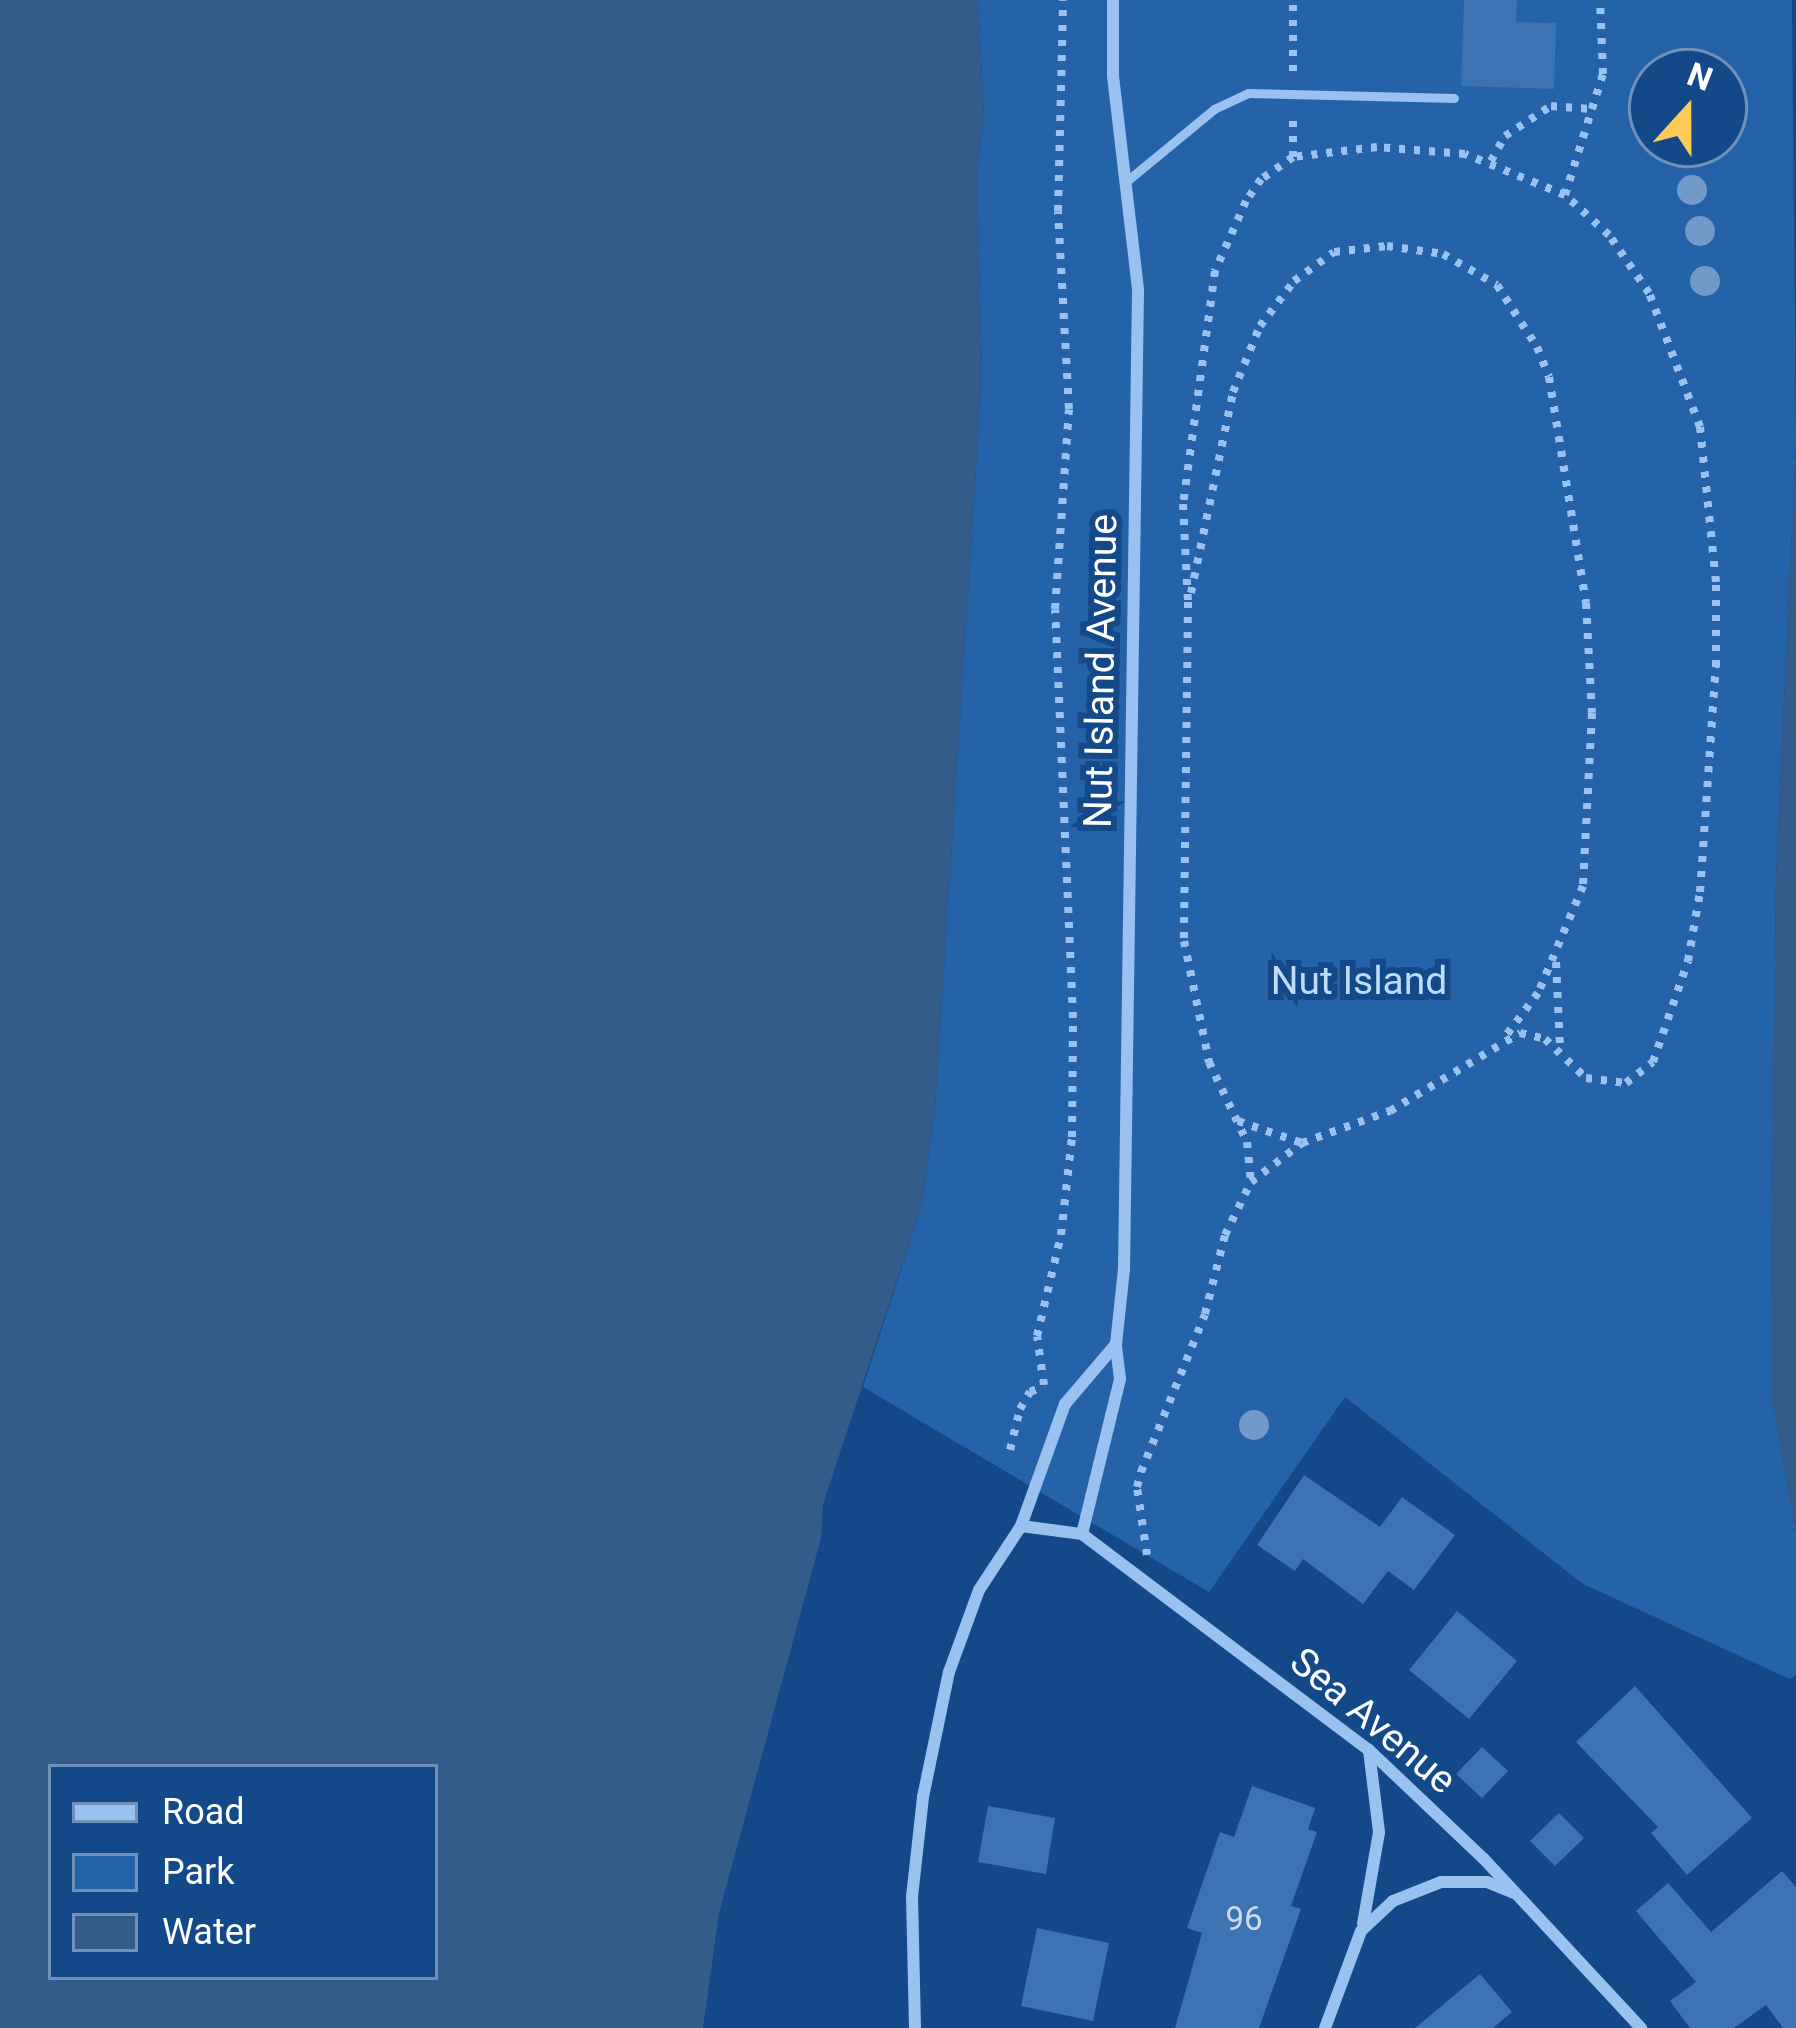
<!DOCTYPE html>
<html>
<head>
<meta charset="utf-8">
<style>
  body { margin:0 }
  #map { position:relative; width:1796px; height:2028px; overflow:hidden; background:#134989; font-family:Roboto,sans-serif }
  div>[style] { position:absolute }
  .green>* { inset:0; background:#2563a8 }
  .water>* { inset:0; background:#345c8b }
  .building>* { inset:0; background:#3c73b2 }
  .path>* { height:8px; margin-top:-4px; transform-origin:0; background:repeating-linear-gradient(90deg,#99c2f0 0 6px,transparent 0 15px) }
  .service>* { height:9px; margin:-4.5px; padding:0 4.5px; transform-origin:4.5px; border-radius:4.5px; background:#99c2f0 }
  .minor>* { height:12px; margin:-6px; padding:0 6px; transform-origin:6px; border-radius:6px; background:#99c2f0 }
  .trees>* { width:30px; height:30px; margin:-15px; border-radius:50%; background:#729ac8 }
  span { translate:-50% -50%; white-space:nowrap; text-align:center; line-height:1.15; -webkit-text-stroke:12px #134989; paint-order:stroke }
  .number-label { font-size:33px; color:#cedcec }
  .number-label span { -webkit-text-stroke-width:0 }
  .street-label { font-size:39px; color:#fff }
  .park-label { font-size:39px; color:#bfdcfc }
  .legend { position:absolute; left:48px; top:1764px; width:390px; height:216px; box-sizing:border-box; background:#134989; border:3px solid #7192b8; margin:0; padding:15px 21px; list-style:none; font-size:36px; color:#fff }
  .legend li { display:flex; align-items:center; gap:24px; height:60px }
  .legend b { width:60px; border:3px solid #7192b8 }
  .north { position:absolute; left:1628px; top:48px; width:120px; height:120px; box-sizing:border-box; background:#134989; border:3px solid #7192b8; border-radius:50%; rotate:21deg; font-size:33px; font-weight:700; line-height:48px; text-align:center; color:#fff }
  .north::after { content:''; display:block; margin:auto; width:42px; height:54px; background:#ffcb58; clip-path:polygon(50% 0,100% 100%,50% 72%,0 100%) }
</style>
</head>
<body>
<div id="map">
  <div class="green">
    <div style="clip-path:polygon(evenodd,978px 0,1792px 0,1796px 442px,1776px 876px,1771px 1301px,1771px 1394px,1796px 1530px,1796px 1675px,1790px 1679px,1583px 1584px,1345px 1397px,1209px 1592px,863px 1387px,922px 1205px,935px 1110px,982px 376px,977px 173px,984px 117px,978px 0,1652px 72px,1724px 72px,1724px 144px,1652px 144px,1652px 72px)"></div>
  </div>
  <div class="water">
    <div style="clip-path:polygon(evenodd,0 0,978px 0,984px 117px,977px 173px,982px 376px,935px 1110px,922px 1205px,823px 1504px,821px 1538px,719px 1913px,703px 2028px,0 2028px,0 0,435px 1767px,435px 1977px,51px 1977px,51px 1767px,435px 1767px)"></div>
    <div style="clip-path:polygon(1796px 442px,1796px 1530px,1771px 1395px,1771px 1301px,1776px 876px)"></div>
  </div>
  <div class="building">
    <div style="clip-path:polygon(1464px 0,1517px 0,1516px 22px,1556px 23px,1554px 89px,1461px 86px)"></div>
    <div style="clip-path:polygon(1304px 1475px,1380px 1527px,1402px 1497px,1455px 1535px,1414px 1590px,1388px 1571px,1363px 1604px,1303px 1559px,1295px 1571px,1257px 1545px)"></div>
    <div style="clip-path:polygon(1457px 1611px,1517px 1661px,1469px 1719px,1409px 1670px)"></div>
    <div style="clip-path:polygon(1635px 1686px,1752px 1818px,1687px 1875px,1651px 1833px,1658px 1827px,1576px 1742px)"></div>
    <div style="clip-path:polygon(1482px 1747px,1508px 1771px,1482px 1798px,1456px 1774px)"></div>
    <div style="clip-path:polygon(1252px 1786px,1315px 1808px,1308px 1829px,1317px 1832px,1291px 1906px,1301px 1909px,1259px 2028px,1175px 2028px,1202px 1933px,1187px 1928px,1220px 1832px,1234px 1837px)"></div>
    <div style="clip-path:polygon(988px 1806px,1055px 1818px,1046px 1874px,978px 1862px)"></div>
    <div style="clip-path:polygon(1559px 1813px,1584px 1838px,1555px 1866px,1530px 1841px)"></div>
    <div style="clip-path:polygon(1782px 1871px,1796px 1887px,1796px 2028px,1783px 2028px,1766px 2005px,1734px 2028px,1690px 2028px,1670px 2001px,1696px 1982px,1636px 1911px,1668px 1883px,1711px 1932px)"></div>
    <div style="clip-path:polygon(1037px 1928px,1109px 1943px,1093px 2021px,1021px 2006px)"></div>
    <div style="clip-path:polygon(1480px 1974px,1512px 2012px,1493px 2028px,1415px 2028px)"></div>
  </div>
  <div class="path">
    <div style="left:1293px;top:71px;width:71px;rotate:-90deg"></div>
    <div style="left:1293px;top:157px;width:41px;rotate:-90deg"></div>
    <div style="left:1491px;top:161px;width:29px;rotate:-61deg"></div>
    <div style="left:1505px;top:136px;width:55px;rotate:-33.1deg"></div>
    <div style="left:1551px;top:106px;width:40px;rotate:4.3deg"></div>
    <div style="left:1565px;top:195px;width:127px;rotate:-72.6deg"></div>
    <div style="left:1603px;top:74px;width:74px;rotate:-92.3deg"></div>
    <div style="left:1191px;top:593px;width:205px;rotate:-78.2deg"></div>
    <div style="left:1233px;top:392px;width:71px;rotate:-67.8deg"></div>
    <div style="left:1260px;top:326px;width:56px;rotate:-52.9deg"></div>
    <div style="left:1294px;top:281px;width:49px;rotate:-35.9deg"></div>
    <div style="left:1334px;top:252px;width:53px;rotate:-6.5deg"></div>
    <div style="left:1387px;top:246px;width:57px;rotate:8.1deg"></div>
    <div style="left:1443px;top:254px;width:62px;rotate:29.9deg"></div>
    <div style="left:1497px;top:285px;width:74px;rotate:57.2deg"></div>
    <div style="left:1537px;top:347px;width:32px;rotate:68deg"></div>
    <div style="left:1549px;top:377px;width:229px;rotate:80.7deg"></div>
    <div style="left:1586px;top:603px;width:110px;rotate:86.9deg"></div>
    <div style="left:1592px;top:713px;width:173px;rotate:93deg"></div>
    <div style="left:1583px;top:886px;width:116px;rotate:112.8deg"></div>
    <div style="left:1538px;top:993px;width:55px;rotate:126.9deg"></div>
    <div style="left:1556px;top:962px;width:86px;rotate:87.3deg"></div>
    <div style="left:1238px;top:1121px;width:68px;rotate:19deg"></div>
    <div style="left:1044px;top:1385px;width:49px;rotate:-98.1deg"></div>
    <div style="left:1037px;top:1336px;width:104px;rotate:-76.6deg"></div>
    <div style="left:1061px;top:1235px;width:99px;rotate:-83.6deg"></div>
    <div style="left:1072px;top:1137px;width:119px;rotate:-89.5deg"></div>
    <div style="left:1073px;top:1018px;width:409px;rotate:-92.5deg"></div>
    <div style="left:1055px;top:609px;width:200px;rotate:-86deg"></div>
    <div style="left:1069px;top:409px;width:198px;rotate:-93.2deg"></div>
    <div style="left:1058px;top:211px;width:211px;rotate:-88.6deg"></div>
    <div style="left:1010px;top:1450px;width:42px;rotate:-76.3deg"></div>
    <div style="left:1020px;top:1409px;width:20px;rotate:-60deg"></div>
    <div style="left:1030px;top:1392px;width:15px;rotate:-23deg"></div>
    <div style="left:1147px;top:1555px;width:69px;rotate:-98.4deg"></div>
    <div style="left:1137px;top:1487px;width:16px;rotate:-75deg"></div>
    <div style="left:1141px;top:1472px;width:170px;rotate:-67.9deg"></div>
    <div style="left:1205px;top:1314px;width:81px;rotate:-75.8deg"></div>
    <div style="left:1225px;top:1235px;width:59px;rotate:-63.9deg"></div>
    <div style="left:1251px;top:1182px;width:64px;rotate:-37.4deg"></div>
    <div style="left:1302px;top:1143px;width:94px;rotate:-20deg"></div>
    <div style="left:1390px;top:1111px;width:152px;rotate:-31deg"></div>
    <div style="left:1520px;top:1033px;width:26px;rotate:13deg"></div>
    <div style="left:1545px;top:1039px;width:57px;rotate:43.6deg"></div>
    <div style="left:1586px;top:1078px;width:40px;rotate:7.1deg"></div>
    <div style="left:1626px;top:1083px;width:34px;rotate:-38deg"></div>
    <div style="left:1653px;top:1062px;width:107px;rotate:-70.9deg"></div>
    <div style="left:1688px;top:961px;width:70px;rotate:-80.1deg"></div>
    <div style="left:1700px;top:892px;width:227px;rotate:-86deg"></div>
    <div style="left:1716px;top:666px;width:84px;rotate:-90deg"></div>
    <div style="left:1716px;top:582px;width:156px;rotate:-95.9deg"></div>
    <div style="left:1700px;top:427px;width:143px;rotate:-110.8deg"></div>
    <div style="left:1649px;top:293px;width:70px;rotate:-124.6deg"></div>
    <div style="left:1609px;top:235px;width:59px;rotate:-137.7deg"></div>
    <div style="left:1565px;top:195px;width:108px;rotate:-157.7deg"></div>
    <div style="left:1465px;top:154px;width:88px;rotate:-175.5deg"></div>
    <div style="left:1377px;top:147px;width:85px;rotate:173.2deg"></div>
    <div style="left:1293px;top:157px;width:39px;rotate:145deg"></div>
    <div style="left:1261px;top:179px;width:27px;rotate:124deg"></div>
    <div style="left:1246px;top:201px;width:77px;rotate:113.9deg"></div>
    <div style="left:1215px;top:271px;width:235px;rotate:97.8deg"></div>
    <div style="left:1183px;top:504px;width:98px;rotate:87.1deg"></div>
    <div style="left:1188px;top:602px;width:339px;rotate:90.7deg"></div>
    <div style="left:1184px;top:941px;width:124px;rotate:78.3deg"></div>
    <div style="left:1209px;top:1062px;width:89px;rotate:64.6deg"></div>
    <div style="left:1247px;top:1142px;width:40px;rotate:84.3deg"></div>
  </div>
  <div class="service">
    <div style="left:1128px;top:180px;width:112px;rotate:-39.5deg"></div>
    <div style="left:1214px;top:109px;width:38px;rotate:-25deg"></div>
    <div style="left:1249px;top:93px;width:205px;rotate:1.4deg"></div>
  </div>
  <div class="minor">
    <div style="left:1021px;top:1526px;width:62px;rotate:7.5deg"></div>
    <div style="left:1082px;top:1534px;width:359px;rotate:37deg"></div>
    <div style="left:1369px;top:1750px;width:158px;rotate:43.5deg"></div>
    <div style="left:1484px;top:1859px;width:231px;rotate:47.1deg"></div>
    <div style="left:1082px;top:1534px;width:160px;rotate:-76.2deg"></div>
    <div style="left:1120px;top:1379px;width:35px;rotate:-97deg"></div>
    <div style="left:1116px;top:1344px;width:75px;rotate:-83.9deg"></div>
    <div style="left:1124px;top:1269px;width:980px;rotate:-89.18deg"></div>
    <div style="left:1138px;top:289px;width:214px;rotate:-96.7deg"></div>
    <div style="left:1113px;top:76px;width:76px;rotate:-90deg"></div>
    <div style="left:1363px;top:1924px;width:93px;rotate:-80.1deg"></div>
    <div style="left:1379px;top:1832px;width:83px;rotate:-97deg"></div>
    <div style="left:915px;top:2028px;width:131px;rotate:-91.3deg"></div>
    <div style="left:912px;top:1897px;width:101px;rotate:-83.7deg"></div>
    <div style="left:923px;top:1797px;width:128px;rotate:-78.3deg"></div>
    <div style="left:949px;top:1672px;width:87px;rotate:-69.9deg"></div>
    <div style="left:979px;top:1590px;width:77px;rotate:-56.7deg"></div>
    <div style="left:1021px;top:1526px;width:130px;rotate:-70.2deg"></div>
    <div style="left:1065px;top:1404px;width:79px;rotate:-49.6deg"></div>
    <div style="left:1325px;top:2028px;width:103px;rotate:-69.6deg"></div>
    <div style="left:1361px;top:1931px;width:44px;rotate:-43.2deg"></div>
    <div style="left:1393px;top:1901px;width:52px;rotate:-21.6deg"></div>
    <div style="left:1441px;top:1882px;width:46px"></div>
    <div style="left:1487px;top:1882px;width:29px;rotate:22deg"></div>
  </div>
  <div class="trees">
    <div style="left:1692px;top:190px"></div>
    <div style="left:1700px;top:231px"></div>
    <div style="left:1705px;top:281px"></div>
    <div style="left:1254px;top:1425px"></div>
  </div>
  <div class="number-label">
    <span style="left:1244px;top:1919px">96</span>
  </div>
  <div class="street-label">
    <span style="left:1101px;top:671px;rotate:-89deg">Nut Island Avenue</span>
    <span style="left:1373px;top:1721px;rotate:40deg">Sea Avenue</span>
  </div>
  <div class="park-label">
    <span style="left:1359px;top:981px">Nut Island</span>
  </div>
  <ul class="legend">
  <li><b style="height:15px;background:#99c2f0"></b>Road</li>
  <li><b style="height:33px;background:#2563a8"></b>Park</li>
  <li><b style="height:33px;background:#345c8b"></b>Water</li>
  </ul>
  <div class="north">N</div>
</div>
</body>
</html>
